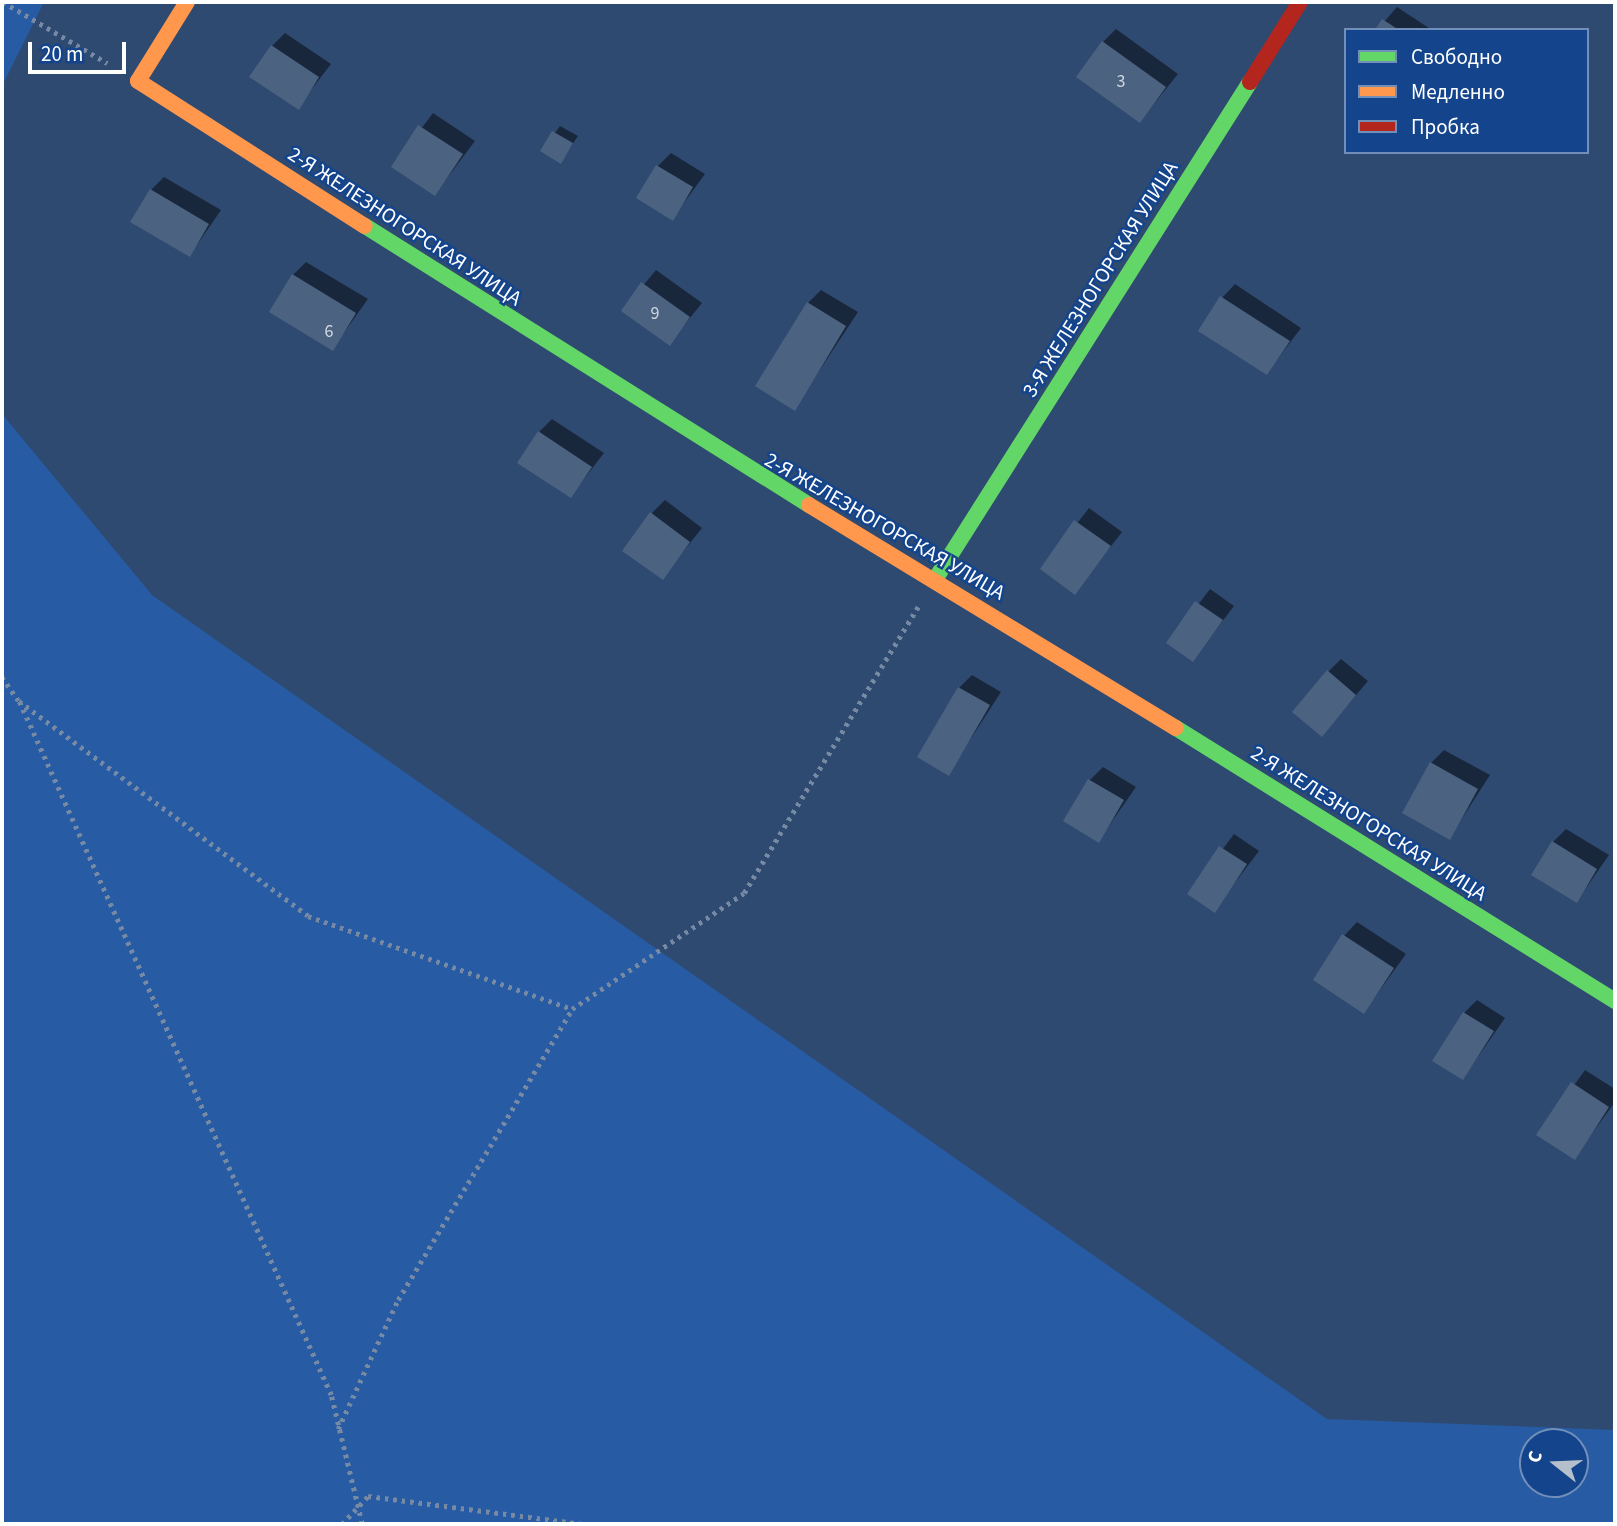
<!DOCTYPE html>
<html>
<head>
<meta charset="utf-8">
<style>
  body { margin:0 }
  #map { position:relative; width:1617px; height:1526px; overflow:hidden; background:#2f4a71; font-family:"Source Sans 3",sans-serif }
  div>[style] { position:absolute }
  .green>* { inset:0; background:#275ba3 }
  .shadow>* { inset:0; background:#0007 }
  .building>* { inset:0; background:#4c6281 }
  .path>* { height:4.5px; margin-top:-2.25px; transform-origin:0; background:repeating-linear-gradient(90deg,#768aa5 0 3.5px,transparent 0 8.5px) }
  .fast>* { height:16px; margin:-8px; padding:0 8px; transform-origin:8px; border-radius:8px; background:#63d668 }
  .slow>* { height:16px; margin:-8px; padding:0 8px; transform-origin:8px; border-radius:8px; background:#ff974d }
  .jam>* { height:16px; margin:-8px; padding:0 8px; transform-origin:8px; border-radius:8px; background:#b3261e }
  span { translate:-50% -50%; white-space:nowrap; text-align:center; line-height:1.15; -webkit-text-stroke:5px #14458c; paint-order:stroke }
  .number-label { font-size:18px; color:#d2d8e0 }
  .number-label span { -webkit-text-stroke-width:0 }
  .street-label { font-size:21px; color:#fff }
  .frame { position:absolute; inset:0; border:4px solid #fff; pointer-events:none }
  .legend { position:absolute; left:1344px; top:28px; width:245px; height:126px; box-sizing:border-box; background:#14458c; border:2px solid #728fba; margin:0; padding:9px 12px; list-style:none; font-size:21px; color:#fff }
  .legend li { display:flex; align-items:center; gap:14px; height:35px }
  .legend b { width:35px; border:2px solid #728fba }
  .north { position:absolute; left:1519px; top:1428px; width:70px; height:70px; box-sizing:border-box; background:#14458c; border:2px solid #728fba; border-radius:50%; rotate:288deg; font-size:19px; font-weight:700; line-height:28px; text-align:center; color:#fff }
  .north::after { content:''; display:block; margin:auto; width:24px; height:32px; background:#b6c0cd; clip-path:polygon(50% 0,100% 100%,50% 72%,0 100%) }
  .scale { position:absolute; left:28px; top:42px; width:98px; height:32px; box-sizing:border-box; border:4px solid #fff; border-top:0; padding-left:9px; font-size:21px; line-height:24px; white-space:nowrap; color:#fff; -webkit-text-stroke:5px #14458c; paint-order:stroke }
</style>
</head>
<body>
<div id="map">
  <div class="green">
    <div style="clip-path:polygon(2px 2px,44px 2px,2px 86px)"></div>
    <div style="clip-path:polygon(evenodd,2px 414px,152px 595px,1327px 1419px,1615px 1430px,1615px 1524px,2px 1524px,2px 414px,1533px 1442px,1575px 1442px,1575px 1484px,1533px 1484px,1533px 1442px)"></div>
  </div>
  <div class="shadow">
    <div style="clip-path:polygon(1397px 7px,1432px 30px,1377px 30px)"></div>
    <div style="clip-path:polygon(1116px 29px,1178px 74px,1140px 121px,1103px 42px)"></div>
    <div style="clip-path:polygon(285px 33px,331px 64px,298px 107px,272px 46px)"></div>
    <div style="clip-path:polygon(433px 113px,475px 141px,435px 194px,393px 166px)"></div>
    <div style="clip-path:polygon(560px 126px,578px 136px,561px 161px,543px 150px)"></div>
    <div style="clip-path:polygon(671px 153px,705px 174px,672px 219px,658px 166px)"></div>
    <div style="clip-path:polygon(164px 177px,221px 210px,190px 255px,151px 190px)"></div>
    <div style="clip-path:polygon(306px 262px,368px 299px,333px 348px,293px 275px)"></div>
    <div style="clip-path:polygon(656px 270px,702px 303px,669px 344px,623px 310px)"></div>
    <div style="clip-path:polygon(1235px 284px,1301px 328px,1267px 373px,1222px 298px)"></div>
    <div style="clip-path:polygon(821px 290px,858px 312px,794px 409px,808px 303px)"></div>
    <div style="clip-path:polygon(552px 419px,604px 453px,571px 496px,539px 432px)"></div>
    <div style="clip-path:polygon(665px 500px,702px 528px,662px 578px,652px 513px)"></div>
    <div style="clip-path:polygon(1089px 508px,1122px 532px,1075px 593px,1042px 569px)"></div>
    <div style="clip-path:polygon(1210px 589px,1234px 606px,1193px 660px,1169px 643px)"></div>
    <div style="clip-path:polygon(1341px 659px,1368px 681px,1334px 721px,1328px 672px)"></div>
    <div style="clip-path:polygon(972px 675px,1001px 692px,948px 774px,959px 688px)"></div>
    <div style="clip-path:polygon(1444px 750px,1490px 775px,1450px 837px,1431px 763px)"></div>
    <div style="clip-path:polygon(1103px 767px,1136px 787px,1099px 840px,1090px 780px)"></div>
    <div style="clip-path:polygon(1566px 829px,1609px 855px,1577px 901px,1553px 842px)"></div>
    <div style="clip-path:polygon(1234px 834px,1259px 851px,1214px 910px,1189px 894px)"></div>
    <div style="clip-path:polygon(1357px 922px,1406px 954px,1364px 1012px,1344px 936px)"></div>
    <div style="clip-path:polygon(1477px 1000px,1505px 1018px,1463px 1078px,1464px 1013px)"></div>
    <div style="clip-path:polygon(1585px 1070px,1615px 1089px,1615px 1102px,1574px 1158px,1539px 1134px)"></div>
  </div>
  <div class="building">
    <div style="clip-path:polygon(1382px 19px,1399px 30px,1375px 30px)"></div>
    <div style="clip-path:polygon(1102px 41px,1166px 87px,1140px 123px,1076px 77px)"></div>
    <div style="clip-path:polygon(271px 45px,319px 77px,299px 110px,249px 77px)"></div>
    <div style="clip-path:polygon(418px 125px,463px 154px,435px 196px,391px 167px)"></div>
    <div style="clip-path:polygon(552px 131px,573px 143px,561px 164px,540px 151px)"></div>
    <div style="clip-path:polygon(656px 165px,693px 187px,673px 221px,636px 198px)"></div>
    <div style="clip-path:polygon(150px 189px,209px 224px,190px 257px,130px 222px)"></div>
    <div style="clip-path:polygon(292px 274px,356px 313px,333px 351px,269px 312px)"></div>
    <div style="clip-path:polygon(641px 282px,690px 317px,670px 346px,621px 311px)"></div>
    <div style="clip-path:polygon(1220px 296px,1290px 341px,1267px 375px,1198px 331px)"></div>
    <div style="clip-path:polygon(807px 302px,846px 326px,795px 411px,755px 386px)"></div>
    <div style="clip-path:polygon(538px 431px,592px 467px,571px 498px,517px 463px)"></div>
    <div style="clip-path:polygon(650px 512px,690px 542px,663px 580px,622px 551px)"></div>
    <div style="clip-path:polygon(1074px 520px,1111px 546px,1075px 595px,1040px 569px)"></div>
    <div style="clip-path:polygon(1195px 601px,1223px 620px,1193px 662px,1166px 643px)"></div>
    <div style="clip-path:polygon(1327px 670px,1356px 695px,1322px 737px,1292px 712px)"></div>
    <div style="clip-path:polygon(958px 687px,990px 705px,949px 776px,917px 757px)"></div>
    <div style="clip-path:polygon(1430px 762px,1478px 789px,1450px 840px,1402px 813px)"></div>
    <div style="clip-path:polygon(1088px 779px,1124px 800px,1099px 843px,1063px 821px)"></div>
    <div style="clip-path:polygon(1552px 841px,1597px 869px,1577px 903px,1531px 875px)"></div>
    <div style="clip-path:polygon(1219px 846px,1247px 864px,1215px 913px,1187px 894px)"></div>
    <div style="clip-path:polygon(1342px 934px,1394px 968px,1364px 1014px,1313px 980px)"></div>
    <div style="clip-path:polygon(1463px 1012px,1494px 1031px,1463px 1080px,1432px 1061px)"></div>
    <div style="clip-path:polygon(1571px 1082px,1609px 1107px,1575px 1160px,1536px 1135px)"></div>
  </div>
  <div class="path">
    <div style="left:3px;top:2px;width:121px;rotate:30.4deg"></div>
    <div style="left:2px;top:677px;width:29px;rotate:55deg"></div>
    <div style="left:338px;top:1429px;width:142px;rotate:-65.1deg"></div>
    <div style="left:398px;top:1300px;width:339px;rotate:-59.1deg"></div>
    <div style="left:342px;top:1524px;width:38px;rotate:-47deg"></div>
    <div style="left:368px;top:1496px;width:217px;rotate:7.4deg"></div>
    <div style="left:362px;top:1524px;width:133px;rotate:-103.5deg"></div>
    <div style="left:331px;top:1395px;width:761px;rotate:-114.21deg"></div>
    <div style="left:19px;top:701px;width:360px;rotate:36.6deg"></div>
    <div style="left:308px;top:916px;width:280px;rotate:19.4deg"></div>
    <div style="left:572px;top:1009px;width:207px;rotate:-34deg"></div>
    <div style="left:744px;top:893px;width:335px;rotate:-58.7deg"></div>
  </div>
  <div class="fast">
    <div style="left:365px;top:226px;width:524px;rotate:32.14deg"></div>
    <div style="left:936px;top:578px;width:587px;rotate:-57.66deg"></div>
    <div style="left:1176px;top:728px;width:517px;rotate:31.88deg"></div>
  </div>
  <div class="slow">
    <div style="left:187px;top:2px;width:93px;rotate:121.8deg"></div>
    <div style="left:138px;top:81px;width:269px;rotate:32.6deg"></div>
    <div style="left:809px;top:505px;width:429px;rotate:31.3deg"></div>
  </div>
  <div class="jam">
    <div style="left:1250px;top:82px;width:94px;rotate:-58deg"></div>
  </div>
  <div class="number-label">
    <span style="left:1121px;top:82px">3</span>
    <span style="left:655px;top:314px">9</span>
    <span style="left:329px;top:332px">6</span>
  </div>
  <div class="street-label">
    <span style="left:405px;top:226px;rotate:33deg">2-Я ЖЕЛЕЗНОГОРСКАЯ УЛИЦА</span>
    <span style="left:1100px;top:279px;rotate:-58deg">3-Я ЖЕЛЕЗНОГОРСКАЯ УЛИЦА</span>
    <span style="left:885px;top:526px;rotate:30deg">2-Я ЖЕЛЕЗНОГОРСКАЯ УЛИЦА</span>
    <span style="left:1369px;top:823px;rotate:32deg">2-Я ЖЕЛЕЗНОГОРСКАЯ УЛИЦА</span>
  </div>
  <div class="frame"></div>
  <ul class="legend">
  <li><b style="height:9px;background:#63d668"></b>Свободно</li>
  <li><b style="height:9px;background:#ff974d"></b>Медленно</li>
  <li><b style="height:9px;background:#b3261e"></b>Пробка</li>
  </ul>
  <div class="north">С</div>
  <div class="scale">20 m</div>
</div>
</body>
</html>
